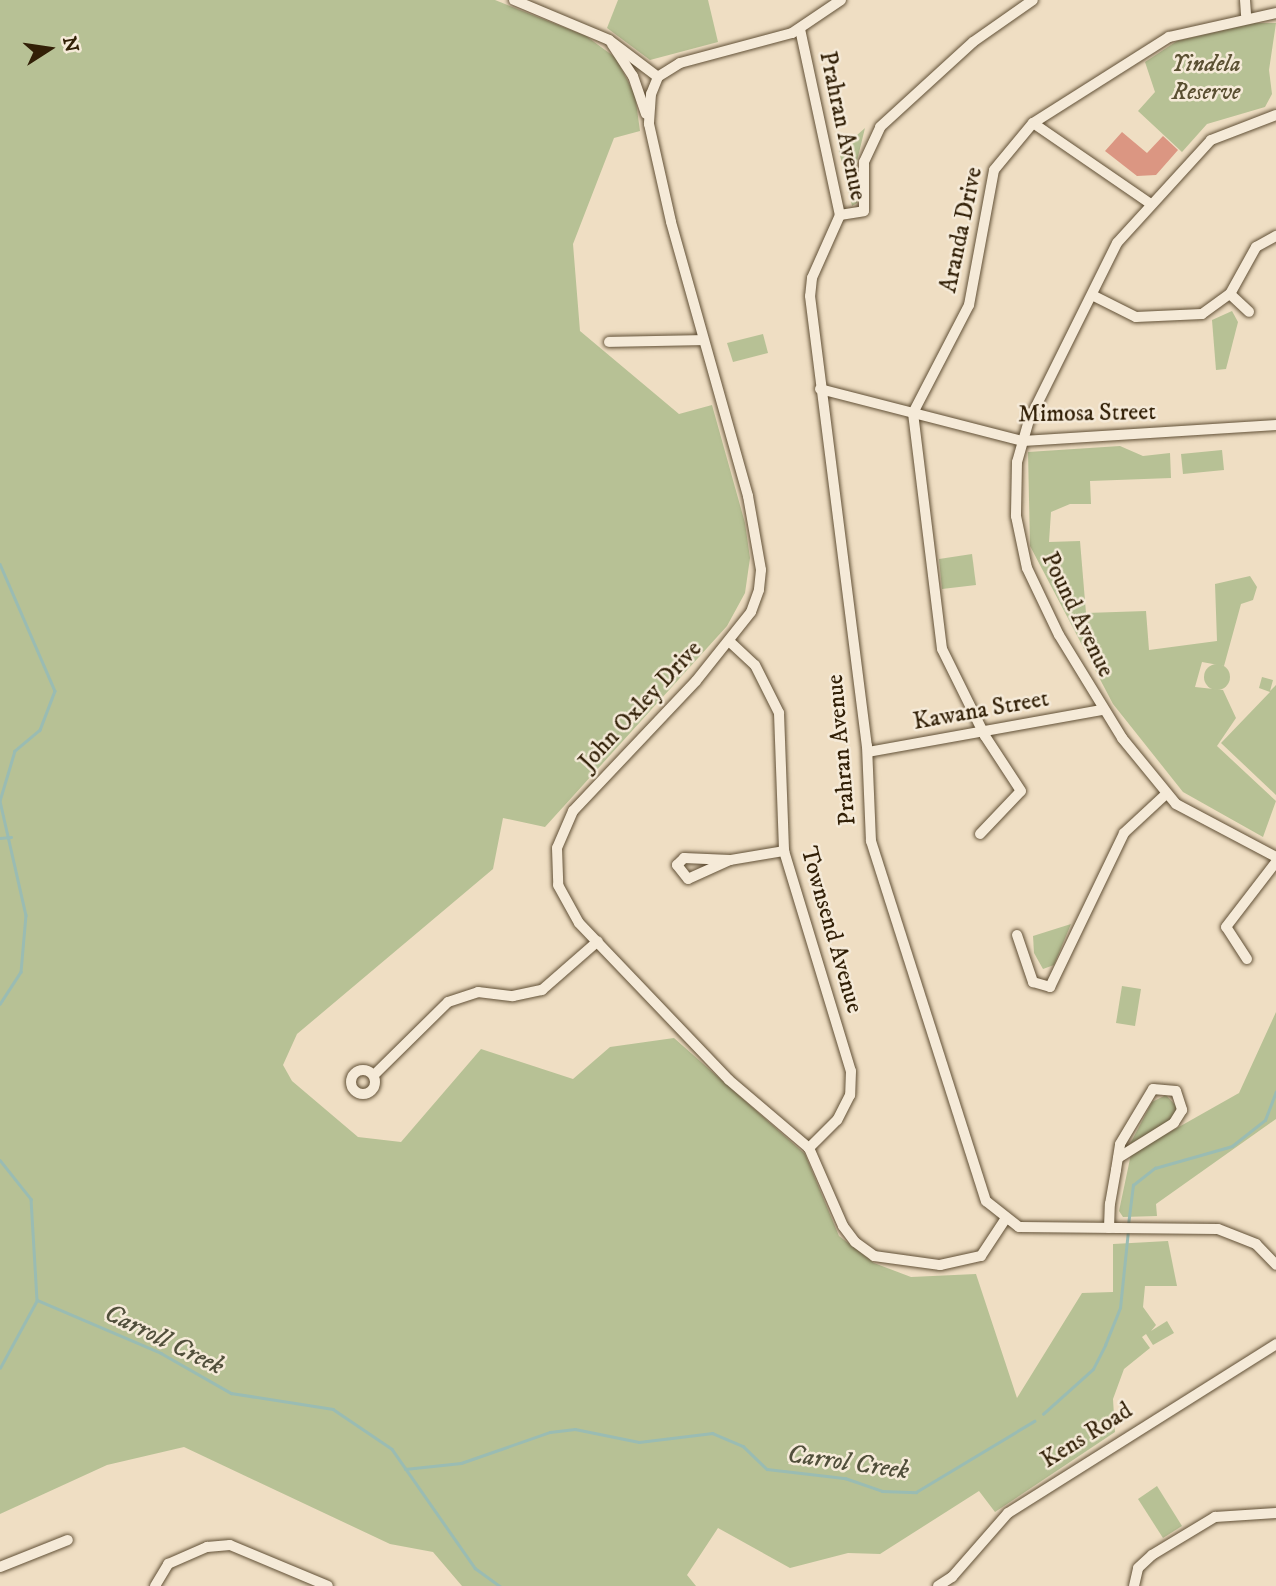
<!DOCTYPE html>
<html>
<head>
<meta charset="utf-8">
<style>
  body { margin:0 }
  #map { position:relative; width:1276px; height:1586px; overflow:hidden; background:#efdec3; font-family:"IM FELL DW Pica",serif }
  div>[style] { position:absolute }
  .green>* { inset:0; background:#b7c195 }
  .round { border-radius:50% }
  .stream>* { height:2.5px; margin:-1.25px; padding:0 1.25px; transform-origin:1.25px; border-radius:1.25px; background:#9abcb3 }
  .building>* { inset:0; background:#db9682 }
  .roads { filter:drop-shadow(0 0 2px #615036) drop-shadow(0 0 2px #615036) }
  .minor>* { height:10px; margin:-5px; padding:0 5px; transform-origin:5px; border-radius:5px; background:#f5ead8 }
  .minor>.ring { margin:-5px; padding:0; box-sizing:content-box; background:none; border:10px solid #f5ead8; border-radius:50% }
  span { translate:-50% -50%; white-space:nowrap; text-align:center; line-height:1.15; -webkit-text-stroke:5px #f5ead8; paint-order:stroke }
  .park-label { font-size:24px; color:#5a5032; font-style:italic }
  .street-label { font-size:24px; color:#322007 }
  .water-label { font-size:26px; color:#514f3b; font-style:italic }
  .north { position:absolute; left:14px; top:14px; width:70px; height:70px; -webkit-text-stroke:5px #f5ead8; paint-order:stroke; rotate:78deg; font-size:19px; font-weight:700; line-height:28px; text-align:center; color:#322007 }
  .north::after { content:''; display:block; margin:auto; width:24px; height:32px; background:#322007; clip-path:polygon(50% 0,100% 100%,50% 72%,0 100%) }
</style>
</head>
<body>
<div id="map">
  <div class="green">
    <div style="clip-path:polygon(0 0,495px 0,586px 36px,616px 58px,635px 95px,640px 131px,614px 138px,573px 244px,580px 331px,679px 414px,712px 405px,745px 523px,750px 558px,745px 593px,727px 626px,545px 827px,503px 818px,493px 869px,297px 1034px,283px 1065px,292px 1081px,358px 1137px,401px 1142px,481px 1049px,573px 1079px,610px 1047px,674px 1038px,805px 1154px,839px 1236px,874px 1263px,911px 1277px,976px 1274px,1017px 1398px,1082px 1293px,1113px 1292px,1113px 1244px,1168px 1241px,1177px 1286px,1145px 1286px,1143px 1307px,1156px 1325px,1151px 1331px,1167px 1321px,1174px 1333px,1153px 1345px,1146px 1334px,1142px 1337px,1150px 1348px,1124px 1369px,1113px 1399px,1115px 1432px,995px 1512px,979px 1491px,880px 1554px,848px 1553px,790px 1568px,718px 1528px,687px 1575px,696px 1586px,462px 1586px,433px 1552px,390px 1544px,184px 1447px,107px 1465px,0 1514px)"></div>
    <div style="clip-path:polygon(618px 0,708px 0,718px 42px,650px 60px,607px 28px)"></div>
    <div style="clip-path:polygon(1255px 23px,1276px 23px,1269px 70px,1272px 94px,1265px 107px,1207px 124px,1182px 152px,1138px 111px,1155px 92px,1145px 62px,1177px 41px)"></div>
    <div style="clip-path:polygon(865px 128px,856px 165px,857px 203px,852px 206px,839px 151px)"></div>
    <div style="clip-path:polygon(1232px 311px,1238px 322px,1226px 369px,1216px 370px,1212px 320px)"></div>
    <div style="clip-path:polygon(763px 334px,768px 353px,733px 362px,727px 343px)"></div>
    <div style="clip-path:polygon(1120px 446px,1143px 456px,1170px 453px,1171px 478px,1090px 481px,1091px 504px,1070px 504px,1051px 512px,1049px 542px,1080px 541px,1086px 613px,1146px 611px,1149px 650px,1217px 641px,1215px 584px,1250px 576px,1257px 587px,1253px 600px,1241px 604px,1224px 666px,1202px 662px,1195px 687px,1223px 690px,1236px 718px,1217px 746px,1276px 801px,1263px 837px,1183px 792px,1113px 704px,1030px 546px,1028px 452px)"></div>
    <div style="clip-path:polygon(1222px 450px,1224px 470px,1183px 474px,1181px 454px)"></div>
    <div style="clip-path:polygon(972px 554px,976px 585px,942px 589px,939px 559px)"></div>
    <div class="round" style="left:1204px;top:664px;width:26px;height:26px"></div>
    <div style="clip-path:polygon(1262px 677px,1273px 680px,1270px 691px,1276px 685px,1276px 795px,1221px 743px,1270px 692px,1259px 688px)"></div>
    <div style="clip-path:polygon(1071px 924px,1054px 965px,1043px 969px,1034px 953px,1033px 936px)"></div>
    <div style="clip-path:polygon(1122px 986px,1141px 989px,1135px 1026px,1116px 1023px)"></div>
    <div style="clip-path:polygon(1276px 1012px,1276px 1119px,1156px 1204px,1157px 1216px,1123px 1217px,1119px 1211px,1131px 1154px,1239px 1093px)"></div>
    <div style="clip-path:polygon(1166px 1095px,1177px 1107px,1173px 1119px,1130px 1144px,1152px 1102px)"></div>
    <div style="clip-path:polygon(1157px 1486px,1182px 1526px,1163px 1538px,1138px 1499px)"></div>
  </div>
  <div class="stream">
    <div style="left:0;top:564px;width:138px;rotate:66.6deg"></div>
    <div style="left:55px;top:691px;width:42px;rotate:111deg"></div>
    <div style="left:40px;top:730px;width:33px;rotate:140deg"></div>
    <div style="left:15px;top:751px;width:52px;rotate:106.7deg"></div>
    <div style="left:0;top:801px;width:117px;rotate:77.2deg"></div>
    <div style="left:26px;top:915px;width:57px;rotate:95deg"></div>
    <div style="left:21px;top:972px;width:38px;rotate:123deg"></div>
    <div style="left:0;top:838px;width:11px;rotate:-5deg"></div>
    <div style="left:0;top:1160px;width:50px;rotate:51.5deg"></div>
    <div style="left:31px;top:1199px;width:101px;rotate:86.6deg"></div>
    <div style="left:37px;top:1300px;width:135px;rotate:23.1deg"></div>
    <div style="left:161px;top:1353px;width:81px;rotate:29.7deg"></div>
    <div style="left:231px;top:1393px;width:103px;rotate:8.9deg"></div>
    <div style="left:333px;top:1409px;width:71px;rotate:34.1deg"></div>
    <div style="left:392px;top:1449px;width:145px;rotate:55.1deg"></div>
    <div style="left:475px;top:1568px;width:31px;rotate:36deg"></div>
    <div style="left:1128px;top:1225px;width:40px;rotate:-82.9deg"></div>
    <div style="left:1133px;top:1185px;width:28px;rotate:-38deg"></div>
    <div style="left:1155px;top:1168px;width:80px;rotate:-15.9deg"></div>
    <div style="left:1232px;top:1146px;width:42px;rotate:-38.2deg"></div>
    <div style="left:1265px;top:1120px;width:30px;rotate:-69deg"></div>
    <div style="left:0;top:1368px;width:77px;rotate:-61.4deg"></div>
    <div style="left:1043px;top:1414px;width:67px;rotate:-42deg"></div>
    <div style="left:1093px;top:1369px;width:27px;rotate:-63deg"></div>
    <div style="left:1105px;top:1345px;width:40px;rotate:-68deg"></div>
    <div style="left:1120px;top:1308px;width:77px;rotate:-84.1deg"></div>
    <div style="left:405px;top:1469px;width:56px;rotate:-6.1deg"></div>
    <div style="left:461px;top:1463px;width:94px;rotate:-19.2deg"></div>
    <div style="left:550px;top:1432px;width:25px;rotate:-7deg"></div>
    <div style="left:575px;top:1429px;width:65px;rotate:11.5deg"></div>
    <div style="left:639px;top:1442px;width:74px;rotate:-7deg"></div>
    <div style="left:712px;top:1433px;width:34px;rotate:23deg"></div>
    <div style="left:743px;top:1446px;width:33px;rotate:44deg"></div>
    <div style="left:767px;top:1469px;width:79px;rotate:6.6deg"></div>
    <div style="left:845px;top:1478px;width:39px;rotate:19deg"></div>
    <div style="left:882px;top:1491px;width:34px;rotate:2deg"></div>
    <div style="left:916px;top:1492px;width:138px;rotate:-31deg"></div>
  </div>
  <div class="building">
    <div style="clip-path:polygon(1122px 132px,1147px 153px,1163px 136px,1178px 150px,1156px 175px,1137px 176px,1105px 151px)"></div>
  </div>
  <div class="roads">
    <div class="minor">
      <div style="left:514px;top:0;width:103px;rotate:22.8deg"></div>
      <div style="left:609px;top:40px;width:61px;rotate:37.1deg"></div>
      <div style="left:841px;top:0;width:59px;rotate:146deg"></div>
      <div style="left:792px;top:33px;width:116px;rotate:165deg"></div>
      <div style="left:680px;top:63px;width:26px;rotate:148deg"></div>
      <div style="left:658px;top:77px;width:18px;rotate:112deg"></div>
      <div style="left:651px;top:94px;width:30px;rotate:94deg"></div>
      <div style="left:649px;top:124px;width:100px;rotate:77.3deg"></div>
      <div style="left:671px;top:222px;width:285px;rotate:74.3deg"></div>
      <div style="left:748px;top:496px;width:75px;rotate:80deg"></div>
      <div style="left:761px;top:570px;width:20px;rotate:96deg"></div>
      <div style="left:759px;top:590px;width:23px;rotate:110deg"></div>
      <div style="left:751px;top:612px;width:88px;rotate:128.6deg"></div>
      <div style="left:696px;top:681px;width:179px;rotate:133.4deg"></div>
      <div style="left:573px;top:811px;width:40px;rotate:113.4deg"></div>
      <div style="left:557px;top:848px;width:37px;rotate:88deg"></div>
      <div style="left:558px;top:885px;width:43px;rotate:61.1deg"></div>
      <div style="left:579px;top:923px;width:217px;rotate:46.3deg"></div>
      <div style="left:729px;top:1080px;width:105px;rotate:40.4deg"></div>
      <div style="left:809px;top:1148px;width:85px;rotate:66.4deg"></div>
      <div style="left:843px;top:1226px;width:20px;rotate:53deg"></div>
      <div style="left:855px;top:1242px;width:24px;rotate:36deg"></div>
      <div style="left:874px;top:1256px;width:67px;rotate:7.8deg"></div>
      <div style="left:940px;top:1265px;width:42px;rotate:-12.4deg"></div>
      <div style="left:981px;top:1256px;width:42px;rotate:-56.7deg"></div>
      <div style="left:1245px;top:0;width:15px;rotate:86deg"></div>
      <div style="left:800px;top:29px;width:190px;rotate:77.9deg"></div>
      <div style="left:840px;top:215px;width:69px;rotate:114deg"></div>
      <div style="left:812px;top:278px;width:18px;rotate:96deg"></div>
      <div style="left:810px;top:296px;width:454px;rotate:82.8deg"></div>
      <div style="left:867px;top:746px;width:95px;rotate:87.6deg"></div>
      <div style="left:871px;top:841px;width:378px;rotate:72.3deg"></div>
      <div style="left:986px;top:1201px;width:42px;rotate:38.2deg"></div>
      <div style="left:1019px;top:1227px;width:199px;rotate:0.6deg"></div>
      <div style="left:1218px;top:1229px;width:41px;rotate:21.5deg"></div>
      <div style="left:1256px;top:1244px;width:29px;rotate:46deg"></div>
      <div style="left:612px;top:44px;width:38px;rotate:57deg"></div>
      <div style="left:633px;top:76px;width:40px;rotate:71.1deg"></div>
      <div style="left:1276px;top:115px;width:70px;rotate:159deg"></div>
      <div style="left:1211px;top:140px;width:139px;rotate:132.4deg"></div>
      <div style="left:1117px;top:243px;width:198px;rotate:116.4deg"></div>
      <div style="left:1029px;top:420px;width:44px;rotate:105.9deg"></div>
      <div style="left:1017px;top:462px;width:54px;rotate:91.1deg"></div>
      <div style="left:1016px;top:516px;width:53px;rotate:78.1deg"></div>
      <div style="left:1027px;top:568px;width:74px;rotate:64.5deg"></div>
      <div style="left:1059px;top:635px;width:121px;rotate:58.5deg"></div>
      <div style="left:1122px;top:738px;width:85px;rotate:50.7deg"></div>
      <div style="left:1176px;top:804px;width:113px;rotate:27.9deg"></div>
      <div style="left:1033px;top:123px;width:143px;rotate:34.5deg"></div>
      <div style="left:840px;top:215px;width:24px;rotate:-9deg"></div>
      <div style="left:864px;top:211px;width:49px;rotate:-90deg"></div>
      <div style="left:864px;top:162px;width:38px;rotate:-65deg"></div>
      <div style="left:880px;top:127px;width:126px;rotate:-42.4deg"></div>
      <div style="left:973px;top:42px;width:73px;rotate:-35deg"></div>
      <div style="left:1230px;top:294px;width:26px;rotate:43deg"></div>
      <div style="left:1092px;top:295px;width:49px;rotate:26.6deg"></div>
      <div style="left:1136px;top:317px;width:66px;rotate:-2.6deg"></div>
      <div style="left:1202px;top:314px;width:34px;rotate:-36deg"></div>
      <div style="left:1230px;top:294px;width:54px;rotate:-61deg"></div>
      <div style="left:1256px;top:247px;width:23px;rotate:-29deg"></div>
      <div style="left:609px;top:342px;width:93px;rotate:-1.2deg"></div>
      <div style="left:820px;top:389px;width:210px;rotate:14.4deg"></div>
      <div style="left:1023px;top:441px;width:254px;rotate:-3.6deg"></div>
      <div style="left:729px;top:641px;width:35px;rotate:43deg"></div>
      <div style="left:755px;top:665px;width:54px;rotate:63.4deg"></div>
      <div style="left:779px;top:713px;width:138px;rotate:87.9deg"></div>
      <div style="left:784px;top:851px;width:230px;rotate:73.1deg"></div>
      <div style="left:851px;top:1071px;width:24px;rotate:92deg"></div>
      <div style="left:850px;top:1095px;width:28px;rotate:117deg"></div>
      <div style="left:837px;top:1120px;width:40px;rotate:135deg"></div>
      <div style="left:868px;top:752px;width:238px;rotate:-10.2deg"></div>
      <div style="left:980px;top:834px;width:59px;rotate:-46.4deg"></div>
      <div style="left:1021px;top:791px;width:66px;rotate:-123.2deg"></div>
      <div style="left:985px;top:736px;width:97px;rotate:-116.3deg"></div>
      <div style="left:942px;top:649px;width:238px;rotate:-97deg"></div>
      <div style="left:913px;top:413px;width:122px;rotate:-62.6deg"></div>
      <div style="left:969px;top:305px;width:137px;rotate:-79.5deg"></div>
      <div style="left:994px;top:170px;width:61px;rotate:-50.3deg"></div>
      <div style="left:1033px;top:123px;width:161px;rotate:-32.3deg"></div>
      <div style="left:1169px;top:37px;width:110px;rotate:-12.6deg"></div>
      <div style="left:730px;top:860px;width:46px;rotate:155.7deg"></div>
      <div style="left:688px;top:879px;width:18px;rotate:-128deg"></div>
      <div style="left:677px;top:865px;width:10px;rotate:-45deg"></div>
      <div style="left:684px;top:858px;width:46px;rotate:2.5deg"></div>
      <div style="left:730px;top:860px;width:55px;rotate:-9.5deg"></div>
      <div style="left:1017px;top:935px;width:50px;rotate:71.2deg"></div>
      <div style="left:1033px;top:982px;width:18px;rotate:16deg"></div>
      <div style="left:1050px;top:987px;width:171px;rotate:-64.3deg"></div>
      <div style="left:1124px;top:833px;width:57px;rotate:-42.9deg"></div>
      <div style="left:1247px;top:959px;width:38px;rotate:-123deg"></div>
      <div style="left:1226px;top:927px;width:82px;rotate:-52.4deg"></div>
      <div class="ring" style="left:351px;top:1070px;width:14px;height:14px"></div>
      <div style="left:374px;top:1075px;width:104px;rotate:-44.6deg"></div>
      <div style="left:448px;top:1002px;width:32px;rotate:-18deg"></div>
      <div style="left:478px;top:992px;width:35px;rotate:7deg"></div>
      <div style="left:513px;top:996px;width:30px;rotate:-12deg"></div>
      <div style="left:542px;top:990px;width:74px;rotate:-41.2deg"></div>
      <div style="left:1109px;top:1228px;width:24px;rotate:-88deg"></div>
      <div style="left:1110px;top:1204px;width:35px;rotate:-80deg"></div>
      <div style="left:1116px;top:1170px;width:26px;rotate:-81deg"></div>
      <div style="left:1120px;top:1144px;width:64px;rotate:-59deg"></div>
      <div style="left:1153px;top:1089px;width:23px;rotate:5deg"></div>
      <div style="left:1176px;top:1091px;width:20px;rotate:72deg"></div>
      <div style="left:1182px;top:1110px;width:15px;rotate:122deg"></div>
      <div style="left:1174px;top:1123px;width:66px;rotate:148deg"></div>
      <div style="left:0;top:1567px;width:73px;rotate:-21.7deg"></div>
      <div style="left:155px;top:1586px;width:26px;rotate:-59deg"></div>
      <div style="left:168px;top:1564px;width:43px;rotate:-23.6deg"></div>
      <div style="left:207px;top:1547px;width:23px;rotate:-5deg"></div>
      <div style="left:230px;top:1545px;width:106px;rotate:22.7deg"></div>
      <div style="left:938px;top:1586px;width:17px;rotate:-33deg"></div>
      <div style="left:952px;top:1577px;width:85px;rotate:-48.8deg"></div>
      <div style="left:1008px;top:1513px;width:317px;rotate:-32.2deg"></div>
      <div style="left:1134px;top:1586px;width:18px;rotate:-77deg"></div>
      <div style="left:1138px;top:1568px;width:19px;rotate:-43deg"></div>
      <div style="left:1152px;top:1555px;width:74px;rotate:-31.1deg"></div>
      <div style="left:1215px;top:1517px;width:61px;rotate:-3.8deg"></div>
    </div>
  </div>
  <div class="park-label">
    <span style="left:1206px;top:79px">Yindela<br>Reserve</span>
  </div>
  <div class="street-label">
    <span style="left:842px;top:126px;rotate:78deg">Prahran Avenue</span>
    <span style="left:962px;top:230px;rotate:-78deg">Aranda Drive</span>
    <span style="left:1087px;top:414px;rotate:-1deg">Mimosa Street</span>
    <span style="left:1077px;top:615px;rotate:64deg">Pound Avenue</span>
    <span style="left:641px;top:706px;rotate:-47deg">John Oxley Drive</span>
    <span style="left:981px;top:711px;rotate:-10deg">Kawana Street</span>
    <span style="left:842px;top:750px;rotate:-95deg">Prahran Avenue</span>
    <span style="left:831px;top:930px;rotate:74deg">Townsend Avenue</span>
    <span style="left:1087px;top:1436px;rotate:-32deg">Kens Road</span>
  </div>
  <div class="water-label">
    <span style="left:164px;top:1340px;rotate:26deg">Carroll Creek</span>
    <span style="left:848px;top:1463px;rotate:8deg">Carrol Creek</span>
  </div>
  <div class="north">N</div>
</div>
</body>
</html>
